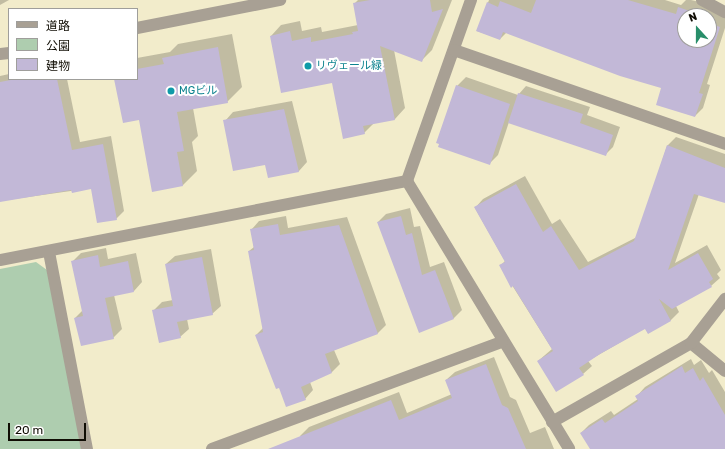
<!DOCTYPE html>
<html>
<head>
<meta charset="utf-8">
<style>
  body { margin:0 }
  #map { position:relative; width:725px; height:449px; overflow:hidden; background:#f2eccb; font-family:Rubik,"Noto Sans JP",sans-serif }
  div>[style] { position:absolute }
  .green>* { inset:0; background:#aecdaf }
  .shadow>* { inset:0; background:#0003 }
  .building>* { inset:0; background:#c2b8d7 }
  .minor>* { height:12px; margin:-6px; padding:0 6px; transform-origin:6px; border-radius:6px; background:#a8a094 }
  .dots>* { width:11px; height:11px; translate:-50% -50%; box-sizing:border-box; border:2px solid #fff; border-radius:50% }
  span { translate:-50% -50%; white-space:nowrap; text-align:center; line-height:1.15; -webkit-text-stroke:4px #fff; paint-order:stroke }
  .culture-label { font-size:11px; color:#0d838f }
  .left { translate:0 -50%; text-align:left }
  .legend { position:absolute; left:8px; top:8px; width:130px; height:72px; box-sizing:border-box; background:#fff; border:1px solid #9f9e9b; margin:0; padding:5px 7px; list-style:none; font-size:12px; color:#100d04 }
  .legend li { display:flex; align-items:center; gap:8px; height:20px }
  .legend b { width:20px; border:1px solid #9f9e9b }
  .north { position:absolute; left:677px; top:8px; width:40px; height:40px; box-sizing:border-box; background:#fff; border:1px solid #9f9e9b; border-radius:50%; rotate:339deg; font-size:11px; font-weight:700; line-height:16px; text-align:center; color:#100d04 }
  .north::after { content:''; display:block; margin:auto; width:14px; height:18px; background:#288e6a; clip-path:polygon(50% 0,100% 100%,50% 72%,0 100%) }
  .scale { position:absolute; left:8px; top:423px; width:78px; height:18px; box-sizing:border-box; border:2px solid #100d04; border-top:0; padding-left:5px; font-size:12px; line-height:14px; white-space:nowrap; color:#100d04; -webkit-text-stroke:3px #fff; paint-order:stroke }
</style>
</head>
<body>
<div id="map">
  <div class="green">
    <div style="clip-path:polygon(36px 262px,47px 270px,83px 449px,0 449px,0 269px)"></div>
  </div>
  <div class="shadow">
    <div style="clip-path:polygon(0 0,9px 0,0 5px)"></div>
    <div style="clip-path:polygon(358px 0,452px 0,432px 50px,421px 61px,394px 50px,405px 108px,395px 119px,374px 123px,364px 133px,332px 82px,271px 36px,281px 25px,300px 21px,302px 31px,321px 27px,322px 32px,358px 25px,354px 4px)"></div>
    <div style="clip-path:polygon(evenodd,489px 0,665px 0,681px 5px,686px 0,691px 0,725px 8px,725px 28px,707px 84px,710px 85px,703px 108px,695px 116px,663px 87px,507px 32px,500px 39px,477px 31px,489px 0,685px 16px,709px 16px,709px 40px,685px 40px,685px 16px)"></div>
    <div style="clip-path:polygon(232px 34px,242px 87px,227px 102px,193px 108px,198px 136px,192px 142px,197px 171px,183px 185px,153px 190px,140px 119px,115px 79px,137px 79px,137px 58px,170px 52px,178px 44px)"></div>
    <div style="clip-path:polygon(9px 74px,9px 79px,67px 79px,80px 142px,111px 136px,124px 211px,116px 219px,92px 188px,0 201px,0 76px)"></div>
    <div style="clip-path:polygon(466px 77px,518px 95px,526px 86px,590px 107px,587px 115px,620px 127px,613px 147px,605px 155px,509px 122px,498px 155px,489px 164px,457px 86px)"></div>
    <div style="clip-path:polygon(292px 101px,307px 162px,299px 171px,269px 177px,266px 164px,225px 121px,233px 112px)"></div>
    <div style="clip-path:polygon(676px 137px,725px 154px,725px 202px,699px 194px,675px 263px,707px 245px,721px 270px,717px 274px,720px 278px,711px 286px,676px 306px,679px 312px,671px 320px,648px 333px,645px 328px,588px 361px,592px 366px,583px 374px,538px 361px,552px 349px,500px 266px,505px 261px,475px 208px,483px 199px,525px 176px,552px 224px,560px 219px,588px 262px,637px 237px,667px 146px)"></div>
    <div style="clip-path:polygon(410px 208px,414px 227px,420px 226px,430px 267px,444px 262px,462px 310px,454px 318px,420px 331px,378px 222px,386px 214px)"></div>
    <div style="clip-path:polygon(286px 216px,288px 228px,347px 217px,386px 325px,378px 333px,334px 350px,340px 364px,332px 372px,310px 382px,313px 390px,305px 399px,256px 335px,263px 328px,249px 251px,254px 247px,251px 230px,259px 221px)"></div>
    <div style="clip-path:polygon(106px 248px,108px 259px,136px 253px,142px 282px,134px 291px,114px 295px,122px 329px,113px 338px,75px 318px,83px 310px,72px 262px,81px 253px)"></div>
    <div style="clip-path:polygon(211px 249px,221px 306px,212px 314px,187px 319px,189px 329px,180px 337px,153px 311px,162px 302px,173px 300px,166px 264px,175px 256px)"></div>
    <div style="clip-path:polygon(494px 357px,510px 397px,516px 400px,530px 433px,545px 427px,554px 449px,295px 449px,304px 446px,300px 436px,309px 427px,399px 392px,407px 413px,452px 394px,446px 380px,455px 372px)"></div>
    <div style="clip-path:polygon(691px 359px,694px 365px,701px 360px,709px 373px,712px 370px,725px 392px,725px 449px,591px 449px,581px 433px,589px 425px,611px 411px,614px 415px,638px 399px,637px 396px,645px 387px)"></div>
  </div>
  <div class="building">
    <div style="clip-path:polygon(370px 0,430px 0,432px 12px,443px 9px,422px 62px,380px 46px,395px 120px,363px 126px,365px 134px,343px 139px,332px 83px,281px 93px,270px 36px,290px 31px,292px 41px,311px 37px,311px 42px,353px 34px,352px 32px,358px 31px,353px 3px)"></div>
    <div style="clip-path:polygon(536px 0,628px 0,676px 14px,678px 7px,701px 15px,685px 16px,685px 40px,709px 40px,709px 23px,720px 27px,699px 93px,703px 94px,695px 117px,656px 105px,661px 88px,620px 76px,503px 32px,500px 40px,476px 31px,487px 2px,498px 7px,500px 1px,531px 13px)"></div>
    <div style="clip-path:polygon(218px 47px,228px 103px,177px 112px,184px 151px,177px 152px,183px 186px,152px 192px,139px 120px,123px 123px,114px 79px,137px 79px,137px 69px,164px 64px,162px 58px)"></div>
    <div style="clip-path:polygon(16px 79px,57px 79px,72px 150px,103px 144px,117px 220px,97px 223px,91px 189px,72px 193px,71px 190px,0 202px,0 82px)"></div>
    <div style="clip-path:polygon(456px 85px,510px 104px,490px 165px,438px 147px,439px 144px,436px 143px)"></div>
    <div style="clip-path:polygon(518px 93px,583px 114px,580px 123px,613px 135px,606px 156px,508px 123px)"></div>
    <div style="clip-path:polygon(284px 109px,299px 172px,268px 178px,265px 165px,233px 171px,223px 120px)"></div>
    <div style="clip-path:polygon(667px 145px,725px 168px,725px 203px,694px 194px,668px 270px,698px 253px,713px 279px,709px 282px,712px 287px,672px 309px,659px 299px,671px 321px,648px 334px,645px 329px,600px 354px,579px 368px,584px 375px,556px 392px,537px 361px,553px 351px,513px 286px,511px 288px,499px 265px,505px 262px,474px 207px,516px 184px,543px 232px,551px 226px,579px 270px,634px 241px)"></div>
    <div style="clip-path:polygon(401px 216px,406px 235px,412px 233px,422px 275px,435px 270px,454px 319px,419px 333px,377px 222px)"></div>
    <div style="clip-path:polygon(278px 224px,280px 235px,339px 225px,378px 334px,325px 354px,332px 373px,301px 387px,306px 400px,286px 407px,279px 388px,276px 389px,255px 335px,263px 332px,248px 251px,254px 250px,250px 229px)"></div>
    <div style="clip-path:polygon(98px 255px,100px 267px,128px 261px,134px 292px,105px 298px,114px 339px,81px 346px,74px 318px,83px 316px,71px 261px)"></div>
    <div style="clip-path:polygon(202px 257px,213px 315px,177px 322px,181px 338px,159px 343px,152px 310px,173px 306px,165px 264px)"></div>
    <div style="clip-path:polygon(486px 364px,502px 405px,508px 408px,526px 449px,268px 449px,391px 400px,399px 420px,452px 398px,445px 380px)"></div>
    <div style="clip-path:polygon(682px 366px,685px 373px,693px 368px,700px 381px,703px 377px,725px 415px,725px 449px,590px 449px,580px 433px,602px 419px,605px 423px,638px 401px,635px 396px)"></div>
  </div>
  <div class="minor">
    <div style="left:471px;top:0;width:192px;rotate:109.5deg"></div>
    <div style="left:407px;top:181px;width:313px;rotate:58.8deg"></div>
    <div style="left:702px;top:0;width:26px;rotate:28deg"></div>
    <div style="left:137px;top:28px;width:146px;rotate:-11.1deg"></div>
    <div style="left:454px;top:50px;width:287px;rotate:19.1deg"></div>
    <div style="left:0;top:54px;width:9px;rotate:-6deg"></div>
    <div style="left:49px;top:252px;width:201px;rotate:79.1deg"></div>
    <div style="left:0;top:260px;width:415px;rotate:-11deg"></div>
    <div style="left:691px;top:343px;width:44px;rotate:39.5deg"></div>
    <div style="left:552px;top:422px;width:160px;rotate:-29.6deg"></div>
    <div style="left:691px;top:343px;width:56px;rotate:-52.3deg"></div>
    <div style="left:212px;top:449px;width:309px;rotate:-20.3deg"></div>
  </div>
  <div class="dots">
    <div style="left:308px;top:66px;background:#0f9aa8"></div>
    <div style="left:171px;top:91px;background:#0f9aa8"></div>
  </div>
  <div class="culture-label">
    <span class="left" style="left:316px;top:66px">リヴェール緑</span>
    <span class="left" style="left:179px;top:91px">MGビル</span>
  </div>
  <ul class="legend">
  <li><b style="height:5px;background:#a8a094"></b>道路</li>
  <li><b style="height:11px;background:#aecdaf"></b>公園</li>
  <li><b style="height:11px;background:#c2b8d7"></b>建物</li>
  </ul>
  <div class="north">N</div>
  <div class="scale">20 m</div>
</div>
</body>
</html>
